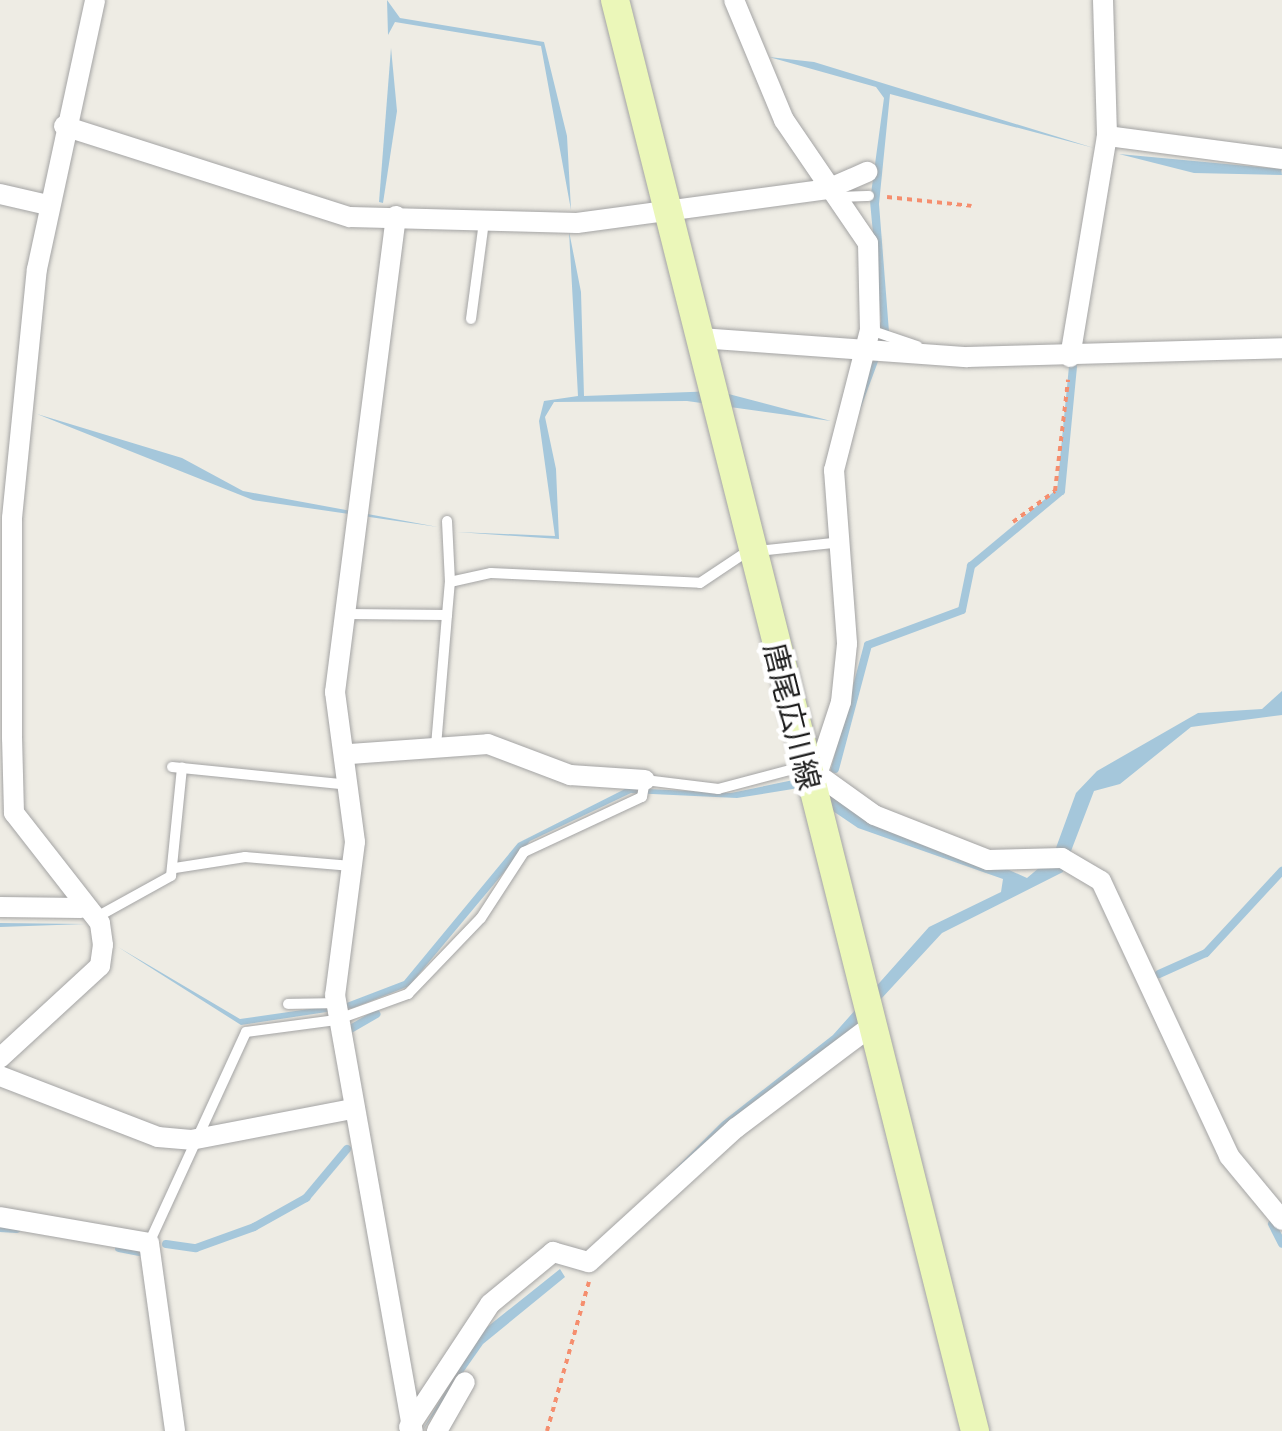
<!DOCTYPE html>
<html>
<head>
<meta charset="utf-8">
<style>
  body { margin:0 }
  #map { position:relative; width:1282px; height:1431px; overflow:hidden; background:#eeece4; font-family:Lato,"Noto Sans JP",sans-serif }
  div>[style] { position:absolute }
  .water>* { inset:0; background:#a5c7db }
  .stream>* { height:8px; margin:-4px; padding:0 4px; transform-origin:4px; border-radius:4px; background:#a5c7db }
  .path>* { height:4px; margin-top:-2px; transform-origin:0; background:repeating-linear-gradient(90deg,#f58e6e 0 5px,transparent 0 10px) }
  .roads { filter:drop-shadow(0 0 2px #a4a4a4) drop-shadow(0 0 2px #a4a4a4) }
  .service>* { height:10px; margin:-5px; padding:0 5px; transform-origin:5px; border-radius:5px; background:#fff }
  .minor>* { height:20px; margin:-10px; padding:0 10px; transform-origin:10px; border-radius:10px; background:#fff }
  .secondary>* { height:28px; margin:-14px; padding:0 14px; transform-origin:14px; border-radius:14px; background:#ebf7b9 }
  span { translate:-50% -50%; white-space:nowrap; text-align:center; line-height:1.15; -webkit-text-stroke:9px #fff; paint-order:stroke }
  .street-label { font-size:30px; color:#1d1d1d }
</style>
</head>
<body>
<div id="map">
  <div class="water">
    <div style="clip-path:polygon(387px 0,400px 18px,544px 42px,567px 136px,571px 210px,541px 46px,395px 22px,388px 35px)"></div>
    <div style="clip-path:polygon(391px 48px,397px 111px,383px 203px,379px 202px)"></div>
    <div style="clip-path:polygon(769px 57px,814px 62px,1094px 148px,890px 94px,879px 204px,889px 332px,857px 418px,881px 321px,870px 201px,884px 98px,876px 87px)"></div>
    <div style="clip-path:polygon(1119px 154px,1281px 169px,1282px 175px,1194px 173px)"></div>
    <div style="clip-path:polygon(569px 231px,581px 292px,584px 396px,717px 391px,831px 421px,687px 401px,554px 402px,545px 417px,556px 469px,559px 539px,457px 532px,555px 536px,539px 421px,544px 401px,578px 396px)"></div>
    <div style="clip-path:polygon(37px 414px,182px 458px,243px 491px,438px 527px,253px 500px)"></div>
    <div style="clip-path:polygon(1282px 691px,1282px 715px,1191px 727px,1120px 784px,1094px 791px,1063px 872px,942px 933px,857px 1025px,594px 1250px,722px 1122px,833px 1035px,929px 927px,1001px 892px,1003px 879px,858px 828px,799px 788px,737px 798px,631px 793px,530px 841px,409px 986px,353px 1008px,241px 1025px,118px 947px,240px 1019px,344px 1004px,404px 981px,518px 843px,627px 788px,731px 793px,803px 778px,1027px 878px,1053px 856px,1076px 793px,1097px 771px,1198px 713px,1262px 709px)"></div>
    <div style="clip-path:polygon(0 923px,85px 924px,0 927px)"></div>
    <div style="clip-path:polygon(560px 1269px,565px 1277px,483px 1344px,422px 1431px,481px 1332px)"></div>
  </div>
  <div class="stream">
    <div style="left:835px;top:769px;width:128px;rotate:-75.1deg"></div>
    <div style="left:868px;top:645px;width:100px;rotate:-20.4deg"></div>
    <div style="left:962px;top:610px;width:45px;rotate:-78.4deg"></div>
    <div style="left:971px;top:566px;width:117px;rotate:-39.8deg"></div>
    <div style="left:1061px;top:491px;width:125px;rotate:-84.5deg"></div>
    <div style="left:1159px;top:974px;width:51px;rotate:-24.1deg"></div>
    <div style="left:1206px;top:953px;width:112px;rotate:-47.2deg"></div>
    <div style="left:347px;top:1031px;width:34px;rotate:-30deg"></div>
    <div style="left:1272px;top:1224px;width:22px;rotate:63deg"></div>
    <div style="left:0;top:1228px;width:17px;rotate:3deg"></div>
    <div style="left:166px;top:1244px;width:30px;rotate:8deg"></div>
    <div style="left:196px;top:1248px;width:62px;rotate:-19.9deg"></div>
    <div style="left:254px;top:1227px;width:60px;rotate:-29.1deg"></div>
    <div style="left:306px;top:1198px;width:64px;rotate:-50.1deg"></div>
    <div style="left:119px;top:1248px;width:25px;rotate:11deg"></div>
  </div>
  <div class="path">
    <div style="left:887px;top:197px;width:85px;rotate:6deg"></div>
    <div style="left:1013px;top:522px;width:52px;rotate:-36.4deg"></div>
    <div style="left:1055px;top:491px;width:112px;rotate:-83.3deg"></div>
    <div style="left:547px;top:1431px;width:155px;rotate:-74.3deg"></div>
  </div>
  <div class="roads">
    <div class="service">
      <div style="left:835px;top:197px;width:34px;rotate:-2deg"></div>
      <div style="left:471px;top:319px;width:99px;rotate:-82.4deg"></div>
      <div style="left:870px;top:330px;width:50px;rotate:18.8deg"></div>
      <div style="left:447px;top:521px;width:61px;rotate:87.2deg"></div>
      <div style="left:758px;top:551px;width:75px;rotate:-6.1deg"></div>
      <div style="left:346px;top:614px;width:101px;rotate:0.6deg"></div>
      <div style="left:447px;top:615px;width:33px;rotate:-85deg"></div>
      <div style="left:450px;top:582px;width:42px;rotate:-12.4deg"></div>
      <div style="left:491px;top:573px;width:209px;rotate:2.7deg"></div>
      <div style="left:700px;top:583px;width:61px;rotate:-33.7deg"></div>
      <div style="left:436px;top:746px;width:131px;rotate:-85.2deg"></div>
      <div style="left:172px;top:767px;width:179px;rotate:5.8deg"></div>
      <div style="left:175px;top:868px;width:71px;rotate:-8.9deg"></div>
      <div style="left:245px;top:857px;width:107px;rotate:4.8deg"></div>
      <div style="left:95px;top:918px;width:87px;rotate:-28.9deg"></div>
      <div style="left:171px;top:876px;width:109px;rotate:-84.2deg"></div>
      <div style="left:288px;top:1004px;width:48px;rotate:-1.2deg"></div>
      <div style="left:149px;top:1243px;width:232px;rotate:-65.3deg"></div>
      <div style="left:246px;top:1032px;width:91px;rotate:-7.6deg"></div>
      <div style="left:336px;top:1020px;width:77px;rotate:-19.9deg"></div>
      <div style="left:408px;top:994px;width:105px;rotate:-46.2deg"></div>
      <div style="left:481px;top:918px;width:79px;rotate:-56.9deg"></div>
      <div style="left:524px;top:852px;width:130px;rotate:-25deg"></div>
      <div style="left:642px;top:797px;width:17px;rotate:-80deg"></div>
      <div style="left:645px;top:780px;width:74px;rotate:7deg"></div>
      <div style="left:718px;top:789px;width:90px;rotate:-14.8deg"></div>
    </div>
    <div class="minor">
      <div style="left:734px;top:0;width:130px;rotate:67.4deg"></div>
      <div style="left:784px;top:120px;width:149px;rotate:55.7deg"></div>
      <div style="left:868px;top:243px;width:87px;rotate:88.7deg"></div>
      <div style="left:870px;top:330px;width:145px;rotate:104.4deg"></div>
      <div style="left:834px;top:470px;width:174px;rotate:85.7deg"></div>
      <div style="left:847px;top:644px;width:58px;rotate:95.9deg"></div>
      <div style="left:841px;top:702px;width:77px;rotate:108.2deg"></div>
      <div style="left:1103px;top:0;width:136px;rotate:88.3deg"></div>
      <div style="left:64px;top:126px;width:300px;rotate:17.7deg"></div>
      <div style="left:350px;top:217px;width:227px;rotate:1.5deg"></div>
      <div style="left:577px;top:223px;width:253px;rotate:-7.7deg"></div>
      <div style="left:828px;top:189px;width:43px;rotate:-23.6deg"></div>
      <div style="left:0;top:194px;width:49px;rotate:12.9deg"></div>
      <div style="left:396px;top:216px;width:480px;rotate:97.3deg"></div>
      <div style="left:335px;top:692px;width:151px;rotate:82.4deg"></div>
      <div style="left:355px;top:842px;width:154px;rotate:97.4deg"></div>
      <div style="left:335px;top:995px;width:443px;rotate:79.9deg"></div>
      <div style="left:700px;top:338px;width:268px;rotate:4.1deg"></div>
      <div style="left:967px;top:357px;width:315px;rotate:-1.6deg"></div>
      <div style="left:1070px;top:357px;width:224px;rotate:-80.5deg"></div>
      <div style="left:1107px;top:136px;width:177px;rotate:7.5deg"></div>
      <div style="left:350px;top:754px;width:138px;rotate:-4.1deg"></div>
      <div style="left:488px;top:744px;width:88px;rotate:20.7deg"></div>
      <div style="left:570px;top:775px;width:75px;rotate:3.8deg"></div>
      <div style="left:807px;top:767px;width:82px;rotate:35.6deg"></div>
      <div style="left:874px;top:815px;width:123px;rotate:21.5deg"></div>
      <div style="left:988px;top:860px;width:74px;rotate:-1.5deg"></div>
      <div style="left:1062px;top:858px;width:45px;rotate:30.5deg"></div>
      <div style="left:1101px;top:881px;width:303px;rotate:65deg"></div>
      <div style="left:1229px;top:1156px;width:83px;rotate:50.4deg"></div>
      <div style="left:0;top:907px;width:81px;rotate:0.7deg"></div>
      <div style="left:0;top:1058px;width:136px;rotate:-42.6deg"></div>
      <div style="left:100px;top:966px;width:21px;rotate:-82deg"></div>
      <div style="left:103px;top:945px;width:22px;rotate:-98deg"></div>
      <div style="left:100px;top:923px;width:140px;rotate:-128deg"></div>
      <div style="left:14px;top:813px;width:75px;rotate:-91.5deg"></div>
      <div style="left:12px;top:738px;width:220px;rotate:-90deg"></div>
      <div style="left:12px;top:518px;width:250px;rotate:-84.3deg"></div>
      <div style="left:37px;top:269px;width:275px;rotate:-77.8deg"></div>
      <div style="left:0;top:1076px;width:169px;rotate:21.1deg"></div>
      <div style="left:158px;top:1137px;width:33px;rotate:5deg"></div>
      <div style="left:191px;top:1140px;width:164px;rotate:-10.9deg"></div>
      <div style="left:0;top:1217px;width:151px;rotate:9.9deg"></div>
      <div style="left:149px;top:1243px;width:190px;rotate:82.1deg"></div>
      <div style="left:409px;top:1427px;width:147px;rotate:-56.6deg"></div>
      <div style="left:490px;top:1304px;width:82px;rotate:-39.5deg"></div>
      <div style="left:553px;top:1252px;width:37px;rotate:16deg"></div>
      <div style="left:589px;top:1262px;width:199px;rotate:-42.4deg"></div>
      <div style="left:736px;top:1128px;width:168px;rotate:-37deg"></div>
      <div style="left:437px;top:1431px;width:56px;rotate:-60.3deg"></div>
    </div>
    <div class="secondary">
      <div style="left:615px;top:0;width:1476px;rotate:75.88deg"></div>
    </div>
  </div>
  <div class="street-label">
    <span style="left:793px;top:716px;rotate:76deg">唐尾広川線</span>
  </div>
</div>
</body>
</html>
